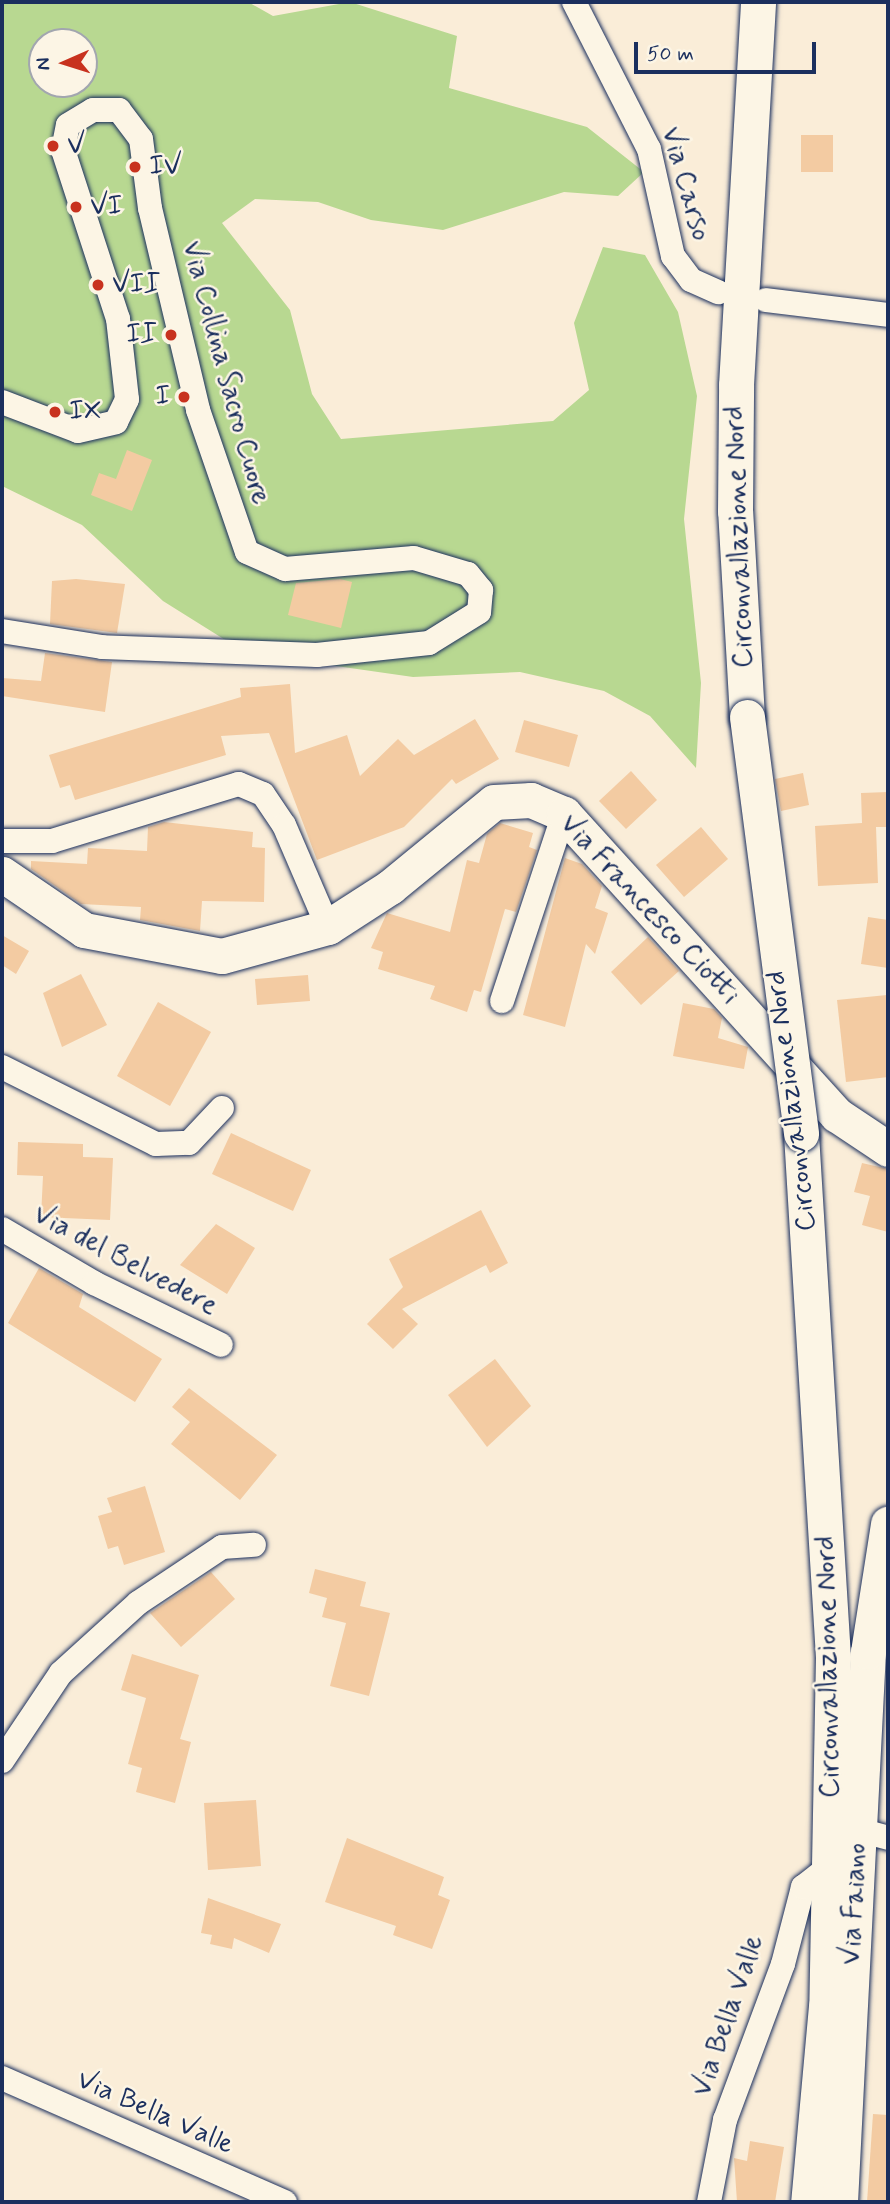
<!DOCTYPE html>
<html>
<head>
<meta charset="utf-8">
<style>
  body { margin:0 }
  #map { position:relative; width:890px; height:2204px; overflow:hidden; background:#faedd8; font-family:Mynerve,sans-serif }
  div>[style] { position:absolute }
  .green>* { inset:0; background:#b8d891 }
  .building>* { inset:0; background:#f3cba2 }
  .roads { filter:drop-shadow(0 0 2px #1b2f5e) drop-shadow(0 0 2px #1b2f5e) }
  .street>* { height:24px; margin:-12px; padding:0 12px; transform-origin:12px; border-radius:12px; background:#fcf5e5 }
  .secondary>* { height:35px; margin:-17.5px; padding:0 17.5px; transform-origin:17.5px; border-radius:17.5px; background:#fcf5e5 }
  .bridges { filter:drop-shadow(0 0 2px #1b2f5e) drop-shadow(0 0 2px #1b2f5e) }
  .secondary-bridge>* { height:35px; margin:-17.5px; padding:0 17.5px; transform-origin:17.5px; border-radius:17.5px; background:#fcf5e5 }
  .dots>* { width:19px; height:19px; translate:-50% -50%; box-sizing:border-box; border:4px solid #fcf5e5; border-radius:50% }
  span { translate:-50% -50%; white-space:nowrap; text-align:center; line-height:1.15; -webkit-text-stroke:5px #fcf5e5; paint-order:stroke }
  .poi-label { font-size:28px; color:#1b2f5e }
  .left { translate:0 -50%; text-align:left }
  .right { translate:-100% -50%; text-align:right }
  .street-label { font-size:28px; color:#1b2f5e }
  .frame { position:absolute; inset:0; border:4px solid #1b2f5e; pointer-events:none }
  .north { position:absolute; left:28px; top:28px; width:70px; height:70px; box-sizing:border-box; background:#fcf5e5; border:2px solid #a2a6af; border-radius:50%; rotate:267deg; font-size:19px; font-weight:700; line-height:28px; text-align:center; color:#1b2f5e }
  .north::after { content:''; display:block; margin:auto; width:24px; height:32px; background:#c8321e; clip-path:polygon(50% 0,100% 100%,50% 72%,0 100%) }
  .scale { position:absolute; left:634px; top:42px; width:182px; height:32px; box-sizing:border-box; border:4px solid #1b2f5e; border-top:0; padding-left:9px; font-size:21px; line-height:24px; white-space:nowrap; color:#1b2f5e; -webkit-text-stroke:5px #fcf5e5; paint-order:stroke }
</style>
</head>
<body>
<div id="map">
  <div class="green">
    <div style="clip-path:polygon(evenodd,2px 2px,248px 2px,273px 16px,350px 2px,457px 36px,449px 88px,587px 127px,644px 172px,618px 196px,564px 192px,443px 230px,371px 220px,318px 202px,255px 199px,222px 223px,290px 310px,312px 394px,341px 439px,553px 421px,589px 390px,574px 323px,603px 247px,645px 255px,678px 312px,697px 396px,684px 519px,701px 683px,696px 768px,650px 716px,604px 691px,520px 672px,413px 677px,246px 653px,163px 601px,82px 525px,2px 486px,2px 2px,42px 42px,84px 42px,84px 84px,42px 84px,42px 42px)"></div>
  </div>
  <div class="building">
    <div style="clip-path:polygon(801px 135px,833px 135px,833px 172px,801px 172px)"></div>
    <div style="clip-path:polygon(127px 450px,152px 460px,132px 511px,91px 495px,99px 473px,116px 479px)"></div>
    <div style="clip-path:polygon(76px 579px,125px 584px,117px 633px,50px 624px,52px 581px)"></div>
    <div style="clip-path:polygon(340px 579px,352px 582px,341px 628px,288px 615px,296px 583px)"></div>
    <div style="clip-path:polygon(45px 653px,112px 662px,105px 712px,2px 696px,2px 678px,41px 681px)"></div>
    <div style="clip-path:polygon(290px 684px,295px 753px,347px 735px,360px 776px,398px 739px,414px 755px,475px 719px,499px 759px,456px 784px,452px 779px,404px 827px,317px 860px,269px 733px,221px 736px,226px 755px,75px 800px,70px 785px,60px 788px,49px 755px,241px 697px,240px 688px)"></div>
    <div style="clip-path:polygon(524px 720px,578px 735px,569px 767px,515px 752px)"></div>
    <div style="clip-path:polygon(631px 771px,657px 800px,626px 829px,599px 801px)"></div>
    <div style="clip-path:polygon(803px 773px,809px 805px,781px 811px,775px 779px)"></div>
    <div style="clip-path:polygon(888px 792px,888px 827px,876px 827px,878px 883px,818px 886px,815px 826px,862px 823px,861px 793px)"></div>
    <div style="clip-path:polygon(164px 822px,253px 832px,252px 847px,265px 848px,264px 902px,202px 901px,200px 931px,140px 920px,141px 907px,81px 904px,31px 869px,31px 861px,87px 864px,88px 848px,147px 851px,148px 827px)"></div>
    <div style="clip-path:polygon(500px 823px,533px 833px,529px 847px,537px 850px,516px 912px,505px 909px,481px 992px,474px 990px,467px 1012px,430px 999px,435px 986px,378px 969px,383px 952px,371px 948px,387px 913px,450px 932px,467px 860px,479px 863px,487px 834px)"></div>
    <div style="clip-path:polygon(701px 827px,728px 859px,684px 897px,656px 865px)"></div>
    <div style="clip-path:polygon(565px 858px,582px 864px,602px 886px,595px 908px,608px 913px,595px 954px,586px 944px,565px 1027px,523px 1015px)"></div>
    <div style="clip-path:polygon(868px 917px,888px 920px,888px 968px,861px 964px)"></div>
    <div style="clip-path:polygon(2px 935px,29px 951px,16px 974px,2px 965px)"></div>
    <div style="clip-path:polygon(648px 937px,679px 971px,641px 1005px,611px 972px)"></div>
    <div style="clip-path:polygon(81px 974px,107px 1025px,62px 1047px,43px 993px)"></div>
    <div style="clip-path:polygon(308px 975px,310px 1001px,257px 1005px,255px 979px)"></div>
    <div style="clip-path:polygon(887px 995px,888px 1077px,846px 1082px,837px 1000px)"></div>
    <div style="clip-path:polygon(158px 1002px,211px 1032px,170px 1106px,117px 1076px)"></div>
    <div style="clip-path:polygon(683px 1003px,714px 1009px,722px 1018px,718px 1038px,748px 1047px,744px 1069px,673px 1056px)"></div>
    <div style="clip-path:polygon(231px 1133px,311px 1170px,293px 1211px,212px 1174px)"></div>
    <div style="clip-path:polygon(18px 1142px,83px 1144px,83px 1157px,113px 1158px,110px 1220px,41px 1217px,43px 1176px,17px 1175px)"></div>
    <div style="clip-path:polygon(862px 1163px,888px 1169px,888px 1232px,862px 1225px,870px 1196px,854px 1192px)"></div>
    <div style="clip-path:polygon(481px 1210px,508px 1263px,490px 1273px,486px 1265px,402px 1309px,418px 1324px,393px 1349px,367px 1324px,403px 1287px,389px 1259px)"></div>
    <div style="clip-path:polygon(216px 1224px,255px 1248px,227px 1294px,180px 1265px)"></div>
    <div style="clip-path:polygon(39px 1268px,83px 1294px,79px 1307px,162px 1359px,135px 1402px,8px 1323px)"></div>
    <div style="clip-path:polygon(495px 1359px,531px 1406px,487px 1447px,448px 1395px)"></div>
    <div style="clip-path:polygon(189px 1388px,277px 1455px,240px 1500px,171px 1444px,190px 1422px,172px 1407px)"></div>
    <div style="clip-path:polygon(145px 1486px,165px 1552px,124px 1565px,118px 1546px,108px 1549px,98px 1516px,112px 1512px,107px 1498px)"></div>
    <div style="clip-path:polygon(315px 1569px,366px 1582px,360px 1606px,390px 1613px,369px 1696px,330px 1686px,346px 1623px,322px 1617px,327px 1598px,309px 1593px)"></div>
    <div style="clip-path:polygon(211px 1572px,235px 1599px,181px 1647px,150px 1613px)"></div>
    <div style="clip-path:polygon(132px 1654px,199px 1675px,180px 1739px,191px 1742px,175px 1803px,136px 1792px,142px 1768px,128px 1764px,146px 1698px,121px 1690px)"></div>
    <div style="clip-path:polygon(256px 1800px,261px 1866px,208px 1870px,204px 1803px)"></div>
    <div style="clip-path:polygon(347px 1838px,444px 1877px,438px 1895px,450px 1900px,432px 1949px,393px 1935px,396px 1926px,325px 1902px)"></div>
    <div style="clip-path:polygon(208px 1898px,281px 1924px,269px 1953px,234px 1938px,232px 1949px,210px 1944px,212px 1935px,201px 1933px)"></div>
    <div style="clip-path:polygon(873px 2114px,888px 2115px,888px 2202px,867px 2202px)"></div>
    <div style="clip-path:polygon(750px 2141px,784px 2147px,775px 2202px,737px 2202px,734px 2158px,747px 2161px)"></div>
  </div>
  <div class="roads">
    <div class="street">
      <div style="left:574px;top:2px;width:165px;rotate:63deg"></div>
      <div style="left:649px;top:149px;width:110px;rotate:77.4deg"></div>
      <div style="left:673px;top:256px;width:30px;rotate:53deg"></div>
      <div style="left:691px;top:280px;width:30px;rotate:24deg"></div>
      <div style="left:766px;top:300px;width:123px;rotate:7deg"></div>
      <div style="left:2px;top:402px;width:81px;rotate:20.9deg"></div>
      <div style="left:78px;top:431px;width:39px;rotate:-13deg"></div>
      <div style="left:116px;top:422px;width:25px;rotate:-64deg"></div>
      <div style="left:127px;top:399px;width:81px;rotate:-96.4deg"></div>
      <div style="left:118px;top:319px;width:178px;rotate:-108deg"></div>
      <div style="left:63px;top:150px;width:25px;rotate:-79deg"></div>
      <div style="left:68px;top:125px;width:29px;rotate:-31deg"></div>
      <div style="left:93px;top:110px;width:26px"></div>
      <div style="left:119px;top:110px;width:36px;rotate:53deg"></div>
      <div style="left:141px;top:139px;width:70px;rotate:82.6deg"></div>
      <div style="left:150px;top:208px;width:208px;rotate:76.6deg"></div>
      <div style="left:198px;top:410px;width:150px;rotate:71deg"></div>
      <div style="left:247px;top:552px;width:42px;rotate:24.1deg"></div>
      <div style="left:285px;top:569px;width:129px;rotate:-4.9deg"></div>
      <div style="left:414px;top:558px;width:56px;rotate:16.5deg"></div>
      <div style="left:468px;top:574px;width:21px;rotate:51deg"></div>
      <div style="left:481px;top:590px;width:22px;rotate:95deg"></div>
      <div style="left:479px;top:612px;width:59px;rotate:148.2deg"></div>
      <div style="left:429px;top:643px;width:113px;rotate:173.9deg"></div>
      <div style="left:317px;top:655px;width:215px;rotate:-177.9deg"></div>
      <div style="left:102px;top:647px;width:101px;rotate:-170.9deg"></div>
      <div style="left:2px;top:841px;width:50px"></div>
      <div style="left:52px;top:841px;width:195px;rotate:-17deg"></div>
      <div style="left:239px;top:784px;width:26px;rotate:23deg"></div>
      <div style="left:263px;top:794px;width:37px;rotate:56deg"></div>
      <div style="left:284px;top:825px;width:111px;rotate:66.7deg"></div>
      <div style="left:502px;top:1001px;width:197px;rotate:-71.7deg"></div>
      <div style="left:2px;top:1067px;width:172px;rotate:26.6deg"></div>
      <div style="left:156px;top:1144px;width:33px;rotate:-2deg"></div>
      <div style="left:189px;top:1143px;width:48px;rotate:-46.7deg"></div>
      <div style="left:2px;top:1229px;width:107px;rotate:30.4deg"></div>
      <div style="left:94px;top:1283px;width:141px;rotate:26deg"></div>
      <div style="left:2px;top:1761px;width:106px;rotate:-56.2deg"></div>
      <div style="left:61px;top:1673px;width:104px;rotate:-42.3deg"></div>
      <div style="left:138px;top:1603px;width:101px;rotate:-33.7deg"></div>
      <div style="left:222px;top:1547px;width:32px;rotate:-4deg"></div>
      <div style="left:859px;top:1830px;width:30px;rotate:15deg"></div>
      <div style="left:2px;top:2078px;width:309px;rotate:23.7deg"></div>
      <div style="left:709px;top:2202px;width:84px;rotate:-79deg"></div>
      <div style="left:725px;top:2120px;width:166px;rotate:-69.6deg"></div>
      <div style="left:783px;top:1964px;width:80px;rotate:-75.4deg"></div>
      <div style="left:803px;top:1887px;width:36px;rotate:-38deg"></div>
    </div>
    <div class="secondary">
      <div style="left:747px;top:717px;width:206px;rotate:-93.3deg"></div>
      <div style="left:735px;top:511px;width:126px;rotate:-89.5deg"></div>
      <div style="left:736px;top:385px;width:384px;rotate:-86.7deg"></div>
      <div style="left:2px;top:874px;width:99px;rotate:34.3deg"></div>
      <div style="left:84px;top:930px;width:140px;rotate:10.7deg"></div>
      <div style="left:222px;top:956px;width:110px;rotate:-15.3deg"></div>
      <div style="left:328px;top:927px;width:74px;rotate:-32.8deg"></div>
      <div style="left:390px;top:887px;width:134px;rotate:-39.3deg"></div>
      <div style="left:494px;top:802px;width:37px;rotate:-3deg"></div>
      <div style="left:531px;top:800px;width:36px;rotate:23deg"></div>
      <div style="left:564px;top:814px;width:406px;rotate:47.8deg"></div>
      <div style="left:837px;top:1115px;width:61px;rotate:33.7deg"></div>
      <div style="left:801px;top:1134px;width:524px;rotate:86.5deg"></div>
      <div style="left:833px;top:1657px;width:349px;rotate:91.1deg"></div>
      <div style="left:826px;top:2006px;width:197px;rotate:95.2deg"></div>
      <div style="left:840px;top:2202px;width:551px;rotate:-87.09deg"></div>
      <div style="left:868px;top:1652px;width:130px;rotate:-81.1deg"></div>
    </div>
  </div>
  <div class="bridges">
    <div class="secondary-bridge">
      <div style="left:747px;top:717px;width:420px;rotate:82.6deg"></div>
    </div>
  </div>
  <div class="dots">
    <div style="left:53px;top:146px;background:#c8321e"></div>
    <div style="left:135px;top:167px;background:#c8321e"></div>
    <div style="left:76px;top:207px;background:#c8321e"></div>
    <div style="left:98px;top:285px;background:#c8321e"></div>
    <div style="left:171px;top:335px;background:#c8321e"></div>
    <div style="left:184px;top:397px;background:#c8321e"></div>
    <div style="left:55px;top:412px;background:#c8321e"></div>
  </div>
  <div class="poi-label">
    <span class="left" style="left:67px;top:146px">V</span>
    <span class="left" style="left:149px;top:167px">IV</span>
    <span class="left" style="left:90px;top:207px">VI</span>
    <span class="left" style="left:112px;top:285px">VII</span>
    <span class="right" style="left:157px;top:335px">II</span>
    <span class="right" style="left:170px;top:397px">I</span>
    <span class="left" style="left:69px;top:412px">IX</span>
  </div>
  <div class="street-label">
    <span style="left:685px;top:184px;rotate:74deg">Via Carso</span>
    <span style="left:225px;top:373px;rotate:75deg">Via Collina Sacro Cuore</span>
    <span style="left:740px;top:537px;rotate:-92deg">Circonvallazione Nord</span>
    <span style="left:649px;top:910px;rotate:47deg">Via Francesco Ciotti</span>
    <span style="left:792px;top:1101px;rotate:-97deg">Circonvallazione Nord</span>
    <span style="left:125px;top:1261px;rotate:28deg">Via del Belvedere</span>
    <span style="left:829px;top:1667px;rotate:-91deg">Circonvallazione Nord</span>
    <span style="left:855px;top:1904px;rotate:-87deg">Via Faiano</span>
    <span style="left:729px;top:2016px;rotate:-71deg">Via Bella Valle</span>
    <span style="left:155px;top:2113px;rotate:24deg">Via Bella Valle</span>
  </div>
  <div class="frame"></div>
  <div class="north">N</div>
  <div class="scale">50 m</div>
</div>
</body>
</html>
